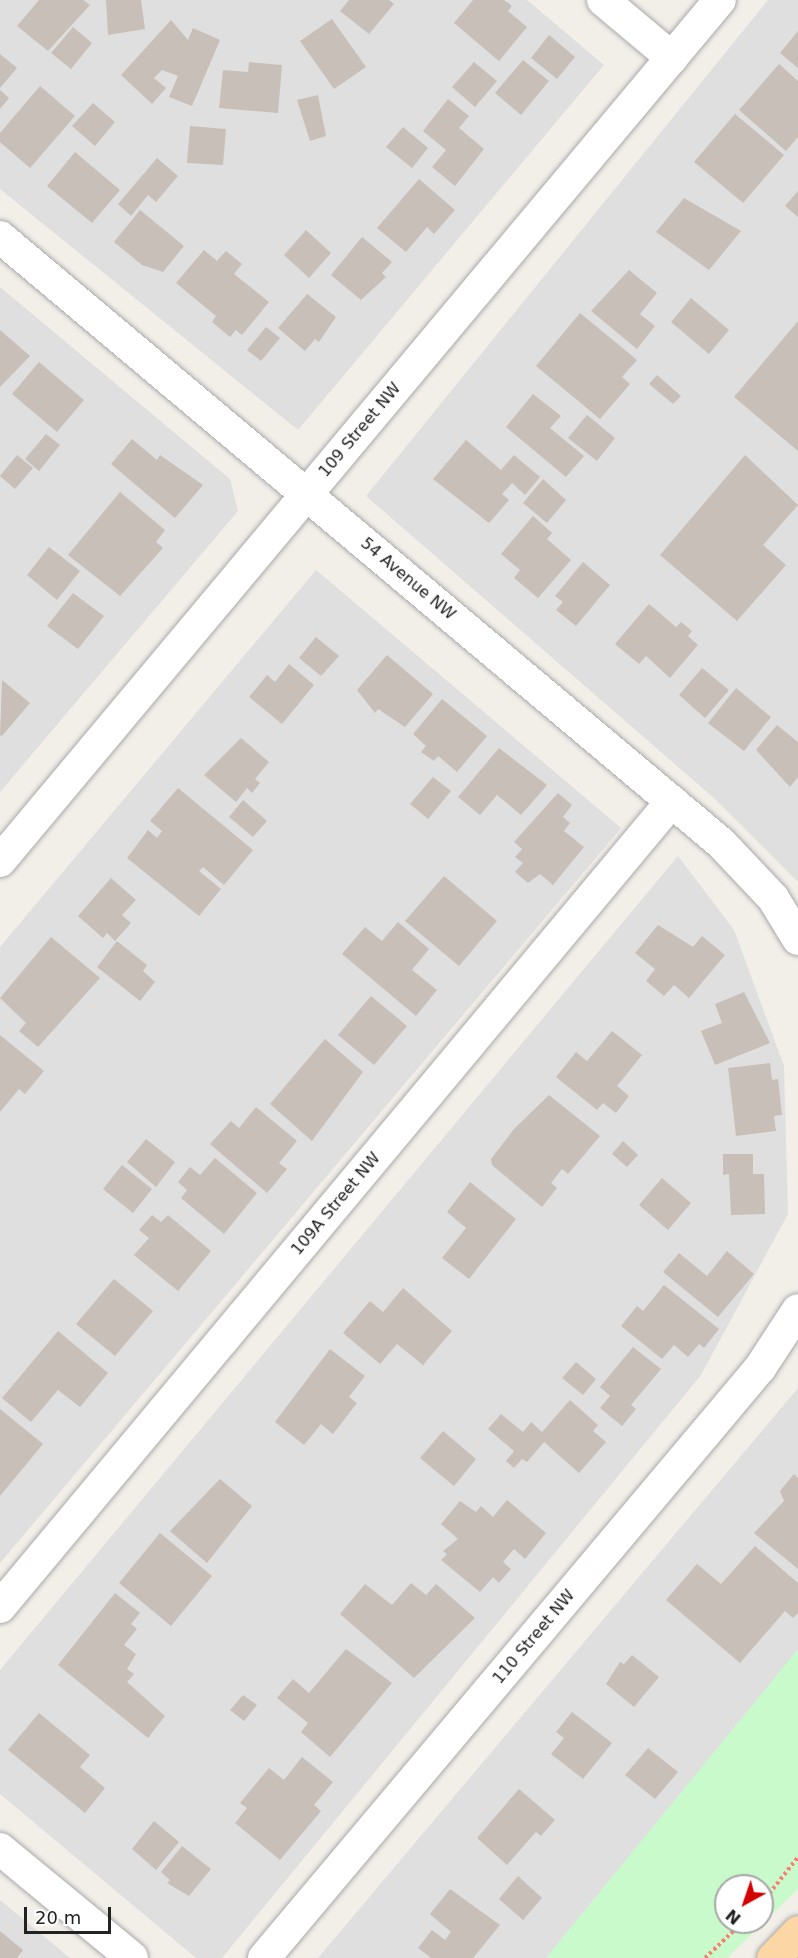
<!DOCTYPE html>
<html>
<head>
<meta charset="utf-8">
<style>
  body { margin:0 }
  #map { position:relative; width:798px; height:1958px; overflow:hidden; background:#f2efe9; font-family:"DejaVu Sans",sans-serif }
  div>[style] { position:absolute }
  .residential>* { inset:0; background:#e0dfdf }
  .park>* { inset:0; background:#c8facc }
  .building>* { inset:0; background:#c7bfb8 }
  .path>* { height:4px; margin-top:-2px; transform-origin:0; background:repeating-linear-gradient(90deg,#fa8072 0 3px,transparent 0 6px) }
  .roads { filter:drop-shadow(0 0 2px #a9a9a9) drop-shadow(0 0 2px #a9a9a9) }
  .minor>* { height:32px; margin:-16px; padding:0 16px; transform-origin:16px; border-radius:16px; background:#fff }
  .major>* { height:33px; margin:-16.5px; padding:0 16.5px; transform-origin:16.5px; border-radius:16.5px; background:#fcd6a4 }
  span { translate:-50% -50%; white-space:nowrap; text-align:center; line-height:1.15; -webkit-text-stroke:4.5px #fff; paint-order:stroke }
  .street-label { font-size:16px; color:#222 }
  .north { position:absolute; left:714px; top:1874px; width:60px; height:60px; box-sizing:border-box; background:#fff; border:2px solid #a7a7a7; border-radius:50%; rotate:220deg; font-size:16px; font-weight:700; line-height:24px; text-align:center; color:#222 }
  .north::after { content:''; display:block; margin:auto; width:21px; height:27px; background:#d40000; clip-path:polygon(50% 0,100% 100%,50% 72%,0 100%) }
  .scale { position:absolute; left:24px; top:1907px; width:87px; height:27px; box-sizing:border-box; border:3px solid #222; border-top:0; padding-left:8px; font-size:18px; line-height:21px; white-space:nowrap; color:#222; -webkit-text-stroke:4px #fff; paint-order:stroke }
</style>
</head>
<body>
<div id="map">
  <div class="residential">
    <div style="clip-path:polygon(0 0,527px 0,604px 65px,298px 430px,0 189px)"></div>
    <div style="clip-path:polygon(768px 0,798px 0,798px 882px,715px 799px,366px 496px)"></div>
    <div style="clip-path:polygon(0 287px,230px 479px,238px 511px,0 792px)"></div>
    <div style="clip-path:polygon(316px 570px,621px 828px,0 1563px,0 947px)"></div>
    <div style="clip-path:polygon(678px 856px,734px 930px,784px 1066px,788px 1214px,701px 1375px,222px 1958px,196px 1958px,0 1794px,0 1670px)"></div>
    <div style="clip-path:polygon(798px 1388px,798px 1651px,546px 1958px,318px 1958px)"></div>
    <div style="clip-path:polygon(0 1900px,70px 1958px,0 1958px)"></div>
  </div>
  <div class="park">
    <div style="clip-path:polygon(evenodd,798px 1649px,798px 1889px,727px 1958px,546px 1958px,798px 1649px,726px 1886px,762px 1886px,762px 1922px,726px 1922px,726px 1886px)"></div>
  </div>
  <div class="building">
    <div style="clip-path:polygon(39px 0,83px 0,90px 5px,48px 51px,17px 26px)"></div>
    <div style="clip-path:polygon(106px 0,141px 0,145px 29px,108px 35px)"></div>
    <div style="clip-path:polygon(349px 0,389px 0,394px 4px,369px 34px,340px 11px)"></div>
    <div style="clip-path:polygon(473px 0,504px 0,512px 6px,508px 11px,527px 27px,499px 61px,454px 23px)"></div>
    <div style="clip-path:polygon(332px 19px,366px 67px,334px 89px,300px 41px)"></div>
    <div style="clip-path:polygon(171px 20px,188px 40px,193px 28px,220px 40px,192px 106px,169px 97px,178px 76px,162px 70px,154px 78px,166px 88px,152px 104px,121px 75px)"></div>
    <div style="clip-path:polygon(73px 27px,92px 43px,71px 69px,51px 53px)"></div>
    <div style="clip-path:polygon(798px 31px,798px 68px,780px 53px)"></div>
    <div style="clip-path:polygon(549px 35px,575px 57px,557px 79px,531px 58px)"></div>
    <div style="clip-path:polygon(0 54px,17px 68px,0 88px)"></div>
    <div style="clip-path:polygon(523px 60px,549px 81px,521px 115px,495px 93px)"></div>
    <div style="clip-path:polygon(249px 62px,282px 65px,278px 113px,219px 108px,223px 70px,248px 72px)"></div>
    <div style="clip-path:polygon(474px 62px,497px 81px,475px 107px,452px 87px)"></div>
    <div style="clip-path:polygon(779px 64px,798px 81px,798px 137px,786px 151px,739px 110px)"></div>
    <div style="clip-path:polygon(40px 86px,75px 116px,30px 168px,0 142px,0 133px)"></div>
    <div style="clip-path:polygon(0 90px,9px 98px,0 109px)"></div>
    <div style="clip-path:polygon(318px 95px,326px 136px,310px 141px,297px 100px)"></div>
    <div style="clip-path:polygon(448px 99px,469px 116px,459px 128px,484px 149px,455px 186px,432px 167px,446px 150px,423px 131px)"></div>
    <div style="clip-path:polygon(93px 103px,115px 122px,95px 146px,72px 126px)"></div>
    <div style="clip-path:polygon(735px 114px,784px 155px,743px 203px,694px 162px)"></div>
    <div style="clip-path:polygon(190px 126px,226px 129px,223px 165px,187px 163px)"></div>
    <div style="clip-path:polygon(403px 127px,428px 148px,412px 168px,386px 147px)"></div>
    <div style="clip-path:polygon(75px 152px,120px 190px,92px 223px,47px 186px)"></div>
    <div style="clip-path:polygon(157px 158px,178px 176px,156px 202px,148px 195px,131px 216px,118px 204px)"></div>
    <div style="clip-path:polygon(419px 179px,455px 210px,434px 234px,427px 227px,406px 252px,377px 228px)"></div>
    <div style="clip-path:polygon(798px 191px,798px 217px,785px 206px)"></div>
    <div style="clip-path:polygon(684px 198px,741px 231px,709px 270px,656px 232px)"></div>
    <div style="clip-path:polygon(140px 210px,184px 246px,163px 272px,142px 265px,114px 242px)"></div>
    <div style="clip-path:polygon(306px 230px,331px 253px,309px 278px,284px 255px)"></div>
    <div style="clip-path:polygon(362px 237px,392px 262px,382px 273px,386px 277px,361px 300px,331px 275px)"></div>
    <div style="clip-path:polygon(204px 250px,217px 261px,226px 251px,242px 264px,234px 274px,269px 302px,242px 335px,236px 330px,230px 337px,212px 322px,216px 316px,176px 283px)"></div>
    <div style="clip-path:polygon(629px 270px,657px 293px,640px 314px,655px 326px,637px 349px,591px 311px)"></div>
    <div style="clip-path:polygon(307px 294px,336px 317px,319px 342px,315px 339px,305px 351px,278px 328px)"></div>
    <div style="clip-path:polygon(691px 298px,729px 330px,709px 354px,671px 322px)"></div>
    <div style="clip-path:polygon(580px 313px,637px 360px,622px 377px,630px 384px,600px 419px,536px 366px)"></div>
    <div style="clip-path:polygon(798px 321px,798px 451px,734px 397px)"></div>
    <div style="clip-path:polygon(266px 327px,280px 338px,261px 361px,247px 350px)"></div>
    <div style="clip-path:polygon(0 330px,30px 356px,0 387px)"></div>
    <div style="clip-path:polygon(39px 362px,84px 400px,57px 432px,12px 394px)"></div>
    <div style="clip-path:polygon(657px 375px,681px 396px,673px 404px,649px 384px)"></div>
    <div style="clip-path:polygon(533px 394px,561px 416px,550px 428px,584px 456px,566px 477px,506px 427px)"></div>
    <div style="clip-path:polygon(587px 415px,615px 438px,597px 461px,568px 438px)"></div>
    <div style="clip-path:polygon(46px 434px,60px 445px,39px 471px,25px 459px)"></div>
    <div style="clip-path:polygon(132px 439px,157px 460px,160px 455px,203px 485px,175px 518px,111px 464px)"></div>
    <div style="clip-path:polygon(466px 440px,501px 470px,514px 455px,540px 477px,525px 495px,512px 483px,502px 494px,509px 500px,489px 523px,433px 479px)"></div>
    <div style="clip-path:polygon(17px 455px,33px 468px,15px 489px,0 476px)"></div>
    <div style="clip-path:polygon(745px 455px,798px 505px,763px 545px,786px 565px,737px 621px,660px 555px)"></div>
    <div style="clip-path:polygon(543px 479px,566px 500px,547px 523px,523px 503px)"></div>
    <div style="clip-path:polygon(120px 492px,165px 530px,156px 542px,163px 548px,120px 596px,68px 555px)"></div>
    <div style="clip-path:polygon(533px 516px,552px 533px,547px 539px,571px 560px,538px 598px,514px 578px,520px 570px,501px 554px)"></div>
    <div style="clip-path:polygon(49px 547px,80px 571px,57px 600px,27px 575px)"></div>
    <div style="clip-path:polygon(583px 562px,610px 585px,576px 626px,556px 610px,563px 602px,555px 596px)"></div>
    <div style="clip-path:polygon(73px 593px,104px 616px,78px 649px,47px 626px)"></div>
    <div style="clip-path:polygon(649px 604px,676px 627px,681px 622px,692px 631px,688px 636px,698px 645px,670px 678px,646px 656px,639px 664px,615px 644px)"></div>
    <div style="clip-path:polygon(316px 637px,339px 656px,321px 676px,299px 658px)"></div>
    <div style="clip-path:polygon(387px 655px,433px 694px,405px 727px,378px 709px,375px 713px,357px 690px)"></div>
    <div style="clip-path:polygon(289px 664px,314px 685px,282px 724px,249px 697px,267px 675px,275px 682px)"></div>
    <div style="clip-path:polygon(702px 668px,729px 690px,705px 718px,679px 695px)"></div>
    <div style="clip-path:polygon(2px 680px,30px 703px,2px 736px,0 735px)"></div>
    <div style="clip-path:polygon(736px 688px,771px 717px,744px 751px,708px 723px)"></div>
    <div style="clip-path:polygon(442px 699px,487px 736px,457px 772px,438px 756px,434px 761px,421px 752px,426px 746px,413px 734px)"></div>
    <div style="clip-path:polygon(777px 725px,798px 742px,798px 777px,790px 787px,756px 750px)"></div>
    <div style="clip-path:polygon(241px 738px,269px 762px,255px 779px,260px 783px,252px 793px,247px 788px,236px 802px,204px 775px)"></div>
    <div style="clip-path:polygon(499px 748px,547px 785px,521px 815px,497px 795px,480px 815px,458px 797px)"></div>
    <div style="clip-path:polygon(433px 777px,451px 791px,428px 819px,410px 804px)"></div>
    <div style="clip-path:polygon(178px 788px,253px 850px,224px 885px,203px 867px,199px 871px,221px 889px,199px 916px,127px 858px,148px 830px,157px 838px,162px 831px,150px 821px)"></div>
    <div style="clip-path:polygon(558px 793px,572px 805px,563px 817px,570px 823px,564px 831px,584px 847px,553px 885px,540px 874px,528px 883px,515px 872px,523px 863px,515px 857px,522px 849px,514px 842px)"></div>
    <div style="clip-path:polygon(243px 800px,267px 821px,253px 837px,229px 817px)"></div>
    <div style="clip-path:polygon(444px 876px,497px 921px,459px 966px,405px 921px)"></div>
    <div style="clip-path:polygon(111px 878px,136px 900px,122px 915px,131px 923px,115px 941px,107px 933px,103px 938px,78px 916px)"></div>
    <div style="clip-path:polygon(398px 922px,429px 949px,412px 970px,437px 990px,416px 1016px,342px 954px,365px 927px,382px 941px)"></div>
    <div style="clip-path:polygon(658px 925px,693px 947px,702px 936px,725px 955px,689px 998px,674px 985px,664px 996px,646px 981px,655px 969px,635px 953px)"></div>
    <div style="clip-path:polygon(51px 937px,100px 978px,38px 1047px,19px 1031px,26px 1023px,0 998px)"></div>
    <div style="clip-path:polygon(117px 941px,147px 965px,143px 971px,155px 982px,140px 1001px,97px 967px)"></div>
    <div style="clip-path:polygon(744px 992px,770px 1043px,715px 1065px,701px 1031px,722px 1023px,715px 1004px)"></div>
    <div style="clip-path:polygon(371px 996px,407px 1026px,374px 1065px,338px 1035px)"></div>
    <div style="clip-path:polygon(612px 1031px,642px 1055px,617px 1086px,629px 1096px,616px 1113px,603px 1103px,597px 1110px,556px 1077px,576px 1052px,587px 1061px)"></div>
    <div style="clip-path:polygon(0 1035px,44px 1071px,25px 1094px,19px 1089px,0 1112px)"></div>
    <div style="clip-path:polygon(325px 1039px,363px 1072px,312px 1141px,270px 1104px)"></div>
    <div style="clip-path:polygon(770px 1063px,772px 1080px,778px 1079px,782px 1115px,774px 1116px,776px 1131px,736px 1136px,728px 1068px)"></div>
    <div style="clip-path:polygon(549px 1095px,600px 1136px,568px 1174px,562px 1169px,551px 1183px,557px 1188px,542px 1207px,492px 1165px,491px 1159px,514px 1129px)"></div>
    <div style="clip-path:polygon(256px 1107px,297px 1141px,279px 1163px,287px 1169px,267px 1193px,210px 1144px,231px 1121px,239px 1128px)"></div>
    <div style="clip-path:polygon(146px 1139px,175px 1162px,156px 1187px,127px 1162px)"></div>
    <div style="clip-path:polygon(623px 1141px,638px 1155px,627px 1167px,612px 1154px)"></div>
    <div style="clip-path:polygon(723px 1154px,753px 1154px,753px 1174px,764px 1174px,765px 1214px,731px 1215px,729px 1174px,723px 1175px)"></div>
    <div style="clip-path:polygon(215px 1158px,257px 1193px,224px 1234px,181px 1198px,187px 1190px,178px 1182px,190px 1167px,200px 1175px)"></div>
    <div style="clip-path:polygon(122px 1165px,152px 1189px,133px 1213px,103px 1189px)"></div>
    <div style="clip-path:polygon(662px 1178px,691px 1203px,668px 1230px,639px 1205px)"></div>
    <div style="clip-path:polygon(470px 1182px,516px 1219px,469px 1279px,442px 1258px,466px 1228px,447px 1212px)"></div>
    <div style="clip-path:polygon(152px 1215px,161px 1222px,168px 1215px,211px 1251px,178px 1291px,134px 1255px,149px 1238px,139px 1230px)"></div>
    <div style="clip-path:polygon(727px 1251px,754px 1274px,718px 1317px,663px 1272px,679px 1253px,707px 1276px)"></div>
    <div style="clip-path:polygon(114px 1279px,153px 1311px,115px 1356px,76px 1324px)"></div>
    <div style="clip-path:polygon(664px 1285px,719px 1329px,704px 1348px,699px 1344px,688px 1357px,674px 1345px,662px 1359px,621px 1326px,637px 1306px,643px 1311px)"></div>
    <div style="clip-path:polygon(403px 1288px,452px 1331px,423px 1365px,397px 1344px,380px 1364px,343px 1333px,370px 1301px,383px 1312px)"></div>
    <div style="clip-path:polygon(58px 1331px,108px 1373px,80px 1407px,58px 1390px,31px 1422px,2px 1398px)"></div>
    <div style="clip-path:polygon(633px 1347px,661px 1369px,631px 1405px,636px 1409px,622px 1426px,600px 1408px,610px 1396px,600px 1387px)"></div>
    <div style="clip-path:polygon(330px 1349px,365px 1376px,349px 1397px,357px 1403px,333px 1434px,321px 1424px,304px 1445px,275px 1422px)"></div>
    <div style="clip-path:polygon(576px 1362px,596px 1379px,583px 1395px,562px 1378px)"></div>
    <div style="clip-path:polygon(570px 1400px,598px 1425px,593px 1431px,606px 1442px,579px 1473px,544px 1442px,527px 1462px,522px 1459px,514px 1468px,506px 1461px,514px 1451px,488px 1429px,501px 1414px,523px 1432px,531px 1422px,542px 1432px)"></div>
    <div style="clip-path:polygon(0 1409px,43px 1444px,0 1496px)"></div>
    <div style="clip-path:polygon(443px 1431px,476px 1459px,454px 1486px,420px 1458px)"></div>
    <div style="clip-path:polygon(794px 1474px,798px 1478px,798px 1569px,754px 1533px,784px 1501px,780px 1491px)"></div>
    <div style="clip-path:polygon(220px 1479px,252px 1506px,207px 1563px,170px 1531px)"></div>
    <div style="clip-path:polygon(507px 1500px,546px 1533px,525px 1559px,514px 1549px,503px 1562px,511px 1569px,499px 1583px,493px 1577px,480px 1592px,441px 1560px,447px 1554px,443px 1551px,458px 1539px,441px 1524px,460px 1501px,476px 1512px,481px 1506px,493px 1517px)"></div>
    <div style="clip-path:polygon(160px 1533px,212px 1576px,171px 1626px,119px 1583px)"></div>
    <div style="clip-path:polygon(755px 1546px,798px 1583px,798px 1613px,793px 1618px,785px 1611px,740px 1663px,666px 1600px,697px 1564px,721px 1584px)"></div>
    <div style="clip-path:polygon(411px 1583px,426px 1595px,436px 1584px,475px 1618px,414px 1678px,340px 1614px,365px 1584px,392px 1605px)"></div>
    <div style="clip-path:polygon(115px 1593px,140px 1613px,131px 1624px,137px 1629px,124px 1645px,136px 1654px,127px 1669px,134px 1674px,127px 1682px,165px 1716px,148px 1738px,58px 1665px)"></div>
    <div style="clip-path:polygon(346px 1649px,392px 1683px,330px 1757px,301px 1732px,308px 1723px,277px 1698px,293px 1679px,309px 1693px)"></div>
    <div style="clip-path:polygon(632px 1655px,659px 1677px,634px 1707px,606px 1684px,620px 1662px,624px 1664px)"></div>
    <div style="clip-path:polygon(243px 1695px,257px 1705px,244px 1721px,230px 1710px)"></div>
    <div style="clip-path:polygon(572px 1712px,612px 1743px,583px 1779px,551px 1754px,564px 1738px,556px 1732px)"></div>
    <div style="clip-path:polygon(39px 1713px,90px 1755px,80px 1767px,105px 1788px,85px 1813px,8px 1750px)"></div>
    <div style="clip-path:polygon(648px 1748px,678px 1772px,655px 1799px,625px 1775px)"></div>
    <div style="clip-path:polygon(302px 1757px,333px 1782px,314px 1805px,321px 1811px,280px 1860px,235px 1823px,247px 1808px,240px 1803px,269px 1768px,284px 1780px)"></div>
    <div style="clip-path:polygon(519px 1789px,555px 1820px,541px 1836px,536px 1832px,507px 1865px,477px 1838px)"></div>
    <div style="clip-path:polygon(154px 1821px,179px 1842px,156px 1870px,132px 1849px)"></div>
    <div style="clip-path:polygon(182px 1846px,211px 1869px,189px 1896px,167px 1883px,170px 1880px,161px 1872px)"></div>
    <div style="clip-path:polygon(518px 1876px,542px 1898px,523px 1920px,499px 1899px)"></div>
    <div style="clip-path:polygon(450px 1889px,500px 1925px,473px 1958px,431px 1958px,418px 1948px,432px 1930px,445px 1940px,451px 1932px,430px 1914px)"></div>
    <div style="clip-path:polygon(0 1931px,23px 1950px,17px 1958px,0 1958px)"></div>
  </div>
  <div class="path">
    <div style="left:762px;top:1903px;width:58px;rotate:-52deg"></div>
    <div style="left:705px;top:1958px;width:52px;rotate:-43.5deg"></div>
  </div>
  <div class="roads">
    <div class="minor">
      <div style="left:603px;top:0;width:90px;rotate:40deg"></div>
      <div style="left:0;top:237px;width:942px;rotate:40.05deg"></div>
      <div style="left:721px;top:843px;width:76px;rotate:46.6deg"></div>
      <div style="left:773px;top:898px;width:48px;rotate:58.6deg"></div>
      <div style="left:0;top:861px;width:1122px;rotate:-50.1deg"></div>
      <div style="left:0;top:1607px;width:1049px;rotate:-50.18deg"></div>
      <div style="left:0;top:1849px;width:171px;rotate:39.5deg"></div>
      <div style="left:264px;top:1958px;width:771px;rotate:-49.95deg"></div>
      <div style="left:760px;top:1368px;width:69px;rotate:-56.8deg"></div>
    </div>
    <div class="major">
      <div style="left:773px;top:1958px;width:36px;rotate:-46deg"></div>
    </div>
  </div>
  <div class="street-label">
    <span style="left:360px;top:430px;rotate:-50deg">109 Street NW</span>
    <span style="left:408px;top:579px;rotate:40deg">54 Avenue NW</span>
    <span style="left:336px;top:1204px;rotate:-50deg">109A Street NW</span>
    <span style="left:534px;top:1637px;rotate:-50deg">110 Street NW</span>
  </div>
  <div class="north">N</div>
  <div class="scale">20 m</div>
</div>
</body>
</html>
